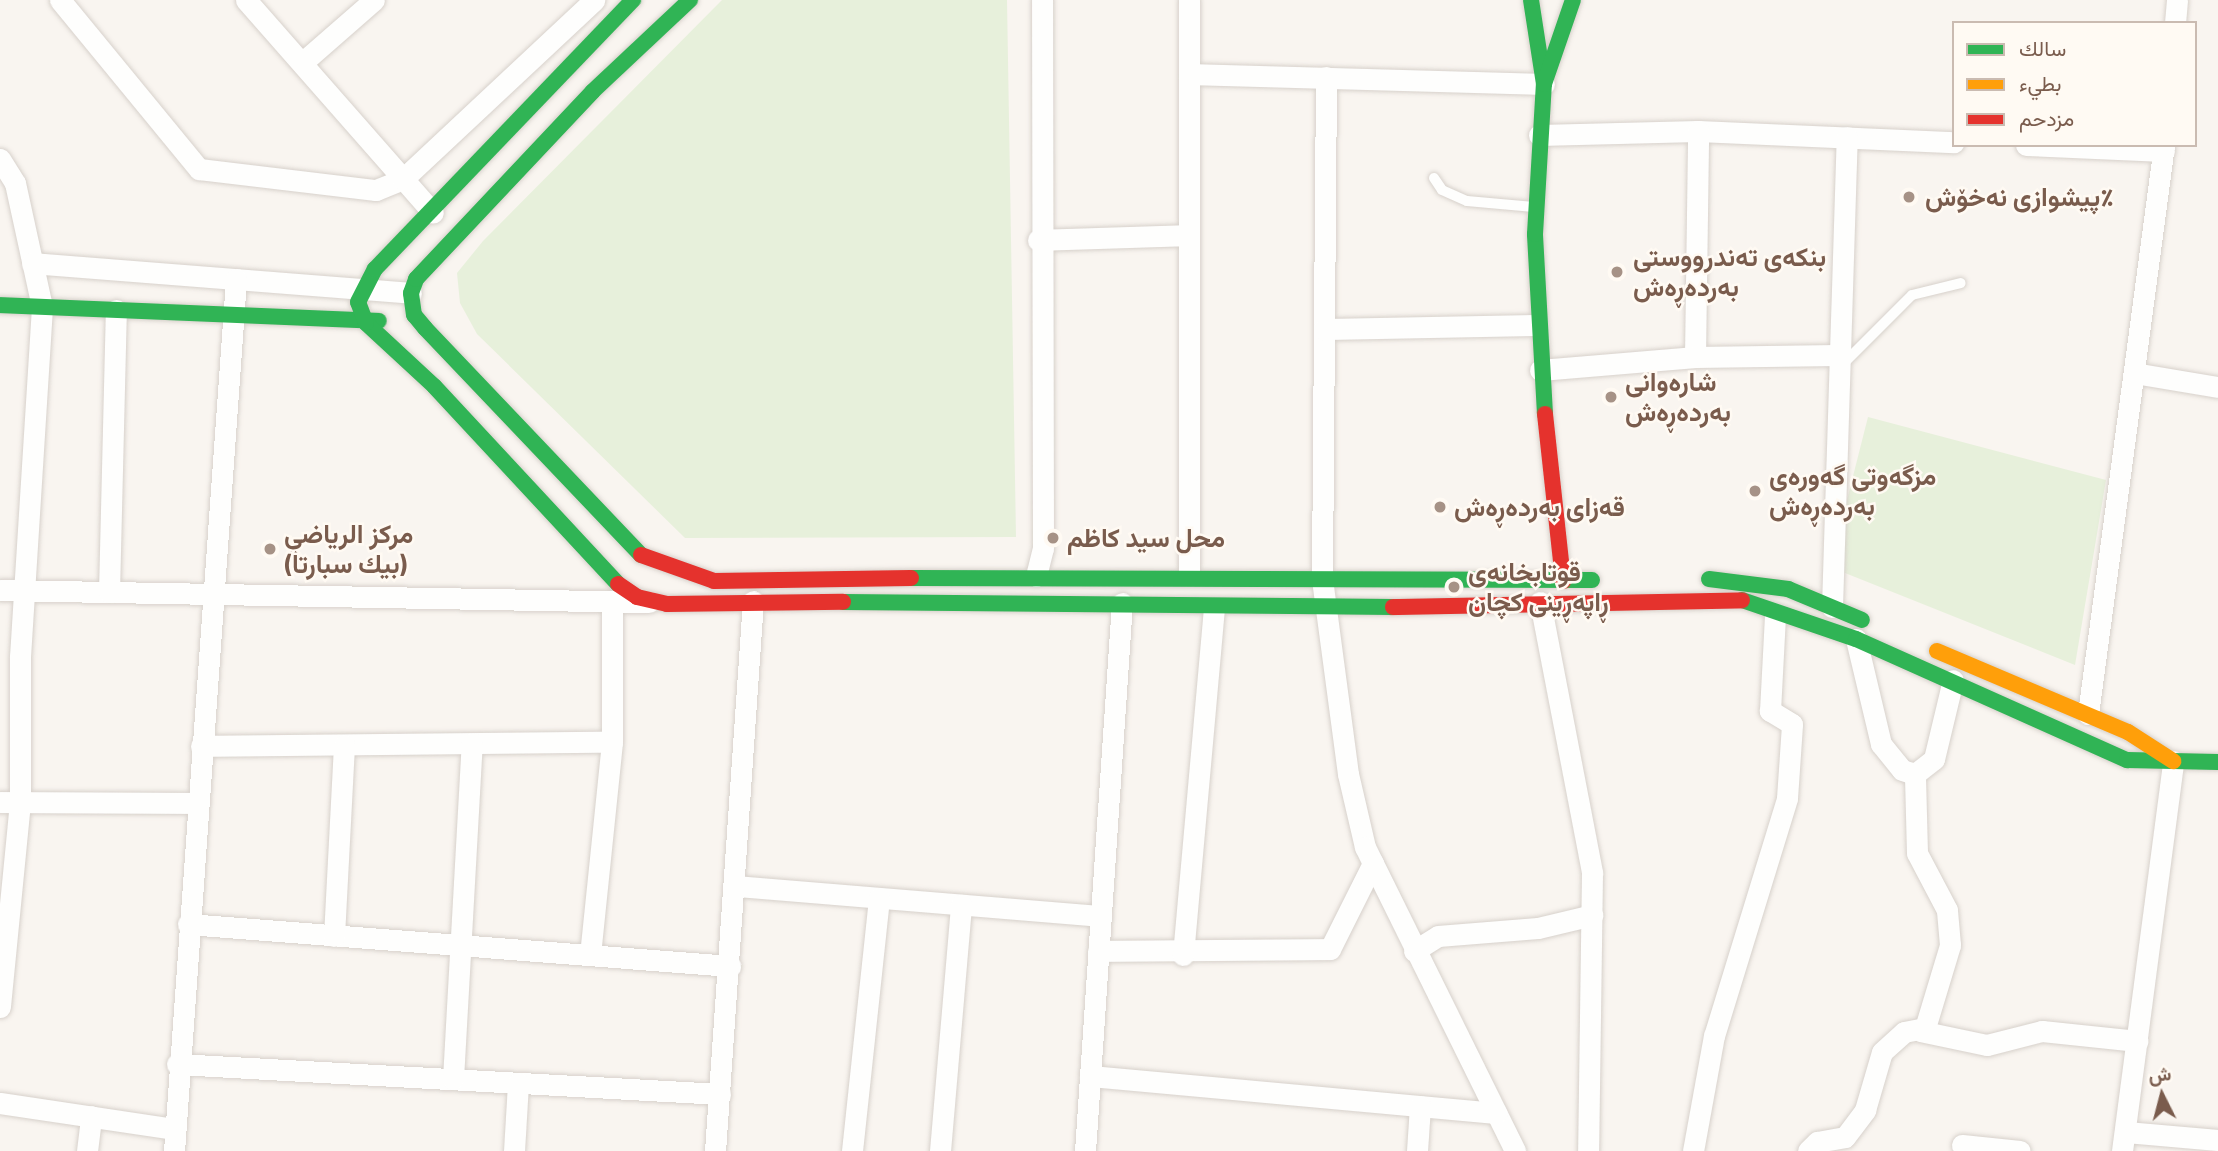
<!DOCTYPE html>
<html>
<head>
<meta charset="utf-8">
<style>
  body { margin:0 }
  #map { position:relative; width:2218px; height:1151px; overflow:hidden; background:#f9f5f0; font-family:"Titillium Web",Vazirmatn,sans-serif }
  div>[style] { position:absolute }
  .green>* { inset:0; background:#e7f0db }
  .roads { filter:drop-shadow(0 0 2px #d7d1cb) drop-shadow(0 0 2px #d7d1cb) }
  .lane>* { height:10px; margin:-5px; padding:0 5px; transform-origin:5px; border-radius:5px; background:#fefefd }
  .street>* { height:21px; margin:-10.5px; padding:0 10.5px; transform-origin:10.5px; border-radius:10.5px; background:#fefefd }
  .fast>* { height:16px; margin:-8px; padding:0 8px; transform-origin:8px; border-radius:8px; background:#30b455 }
  .slow>* { height:16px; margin:-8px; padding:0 8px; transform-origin:8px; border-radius:8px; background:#ff9f0a }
  .jam>* { height:16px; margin:-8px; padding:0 8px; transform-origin:8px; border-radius:8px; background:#e5322d }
  .dots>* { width:19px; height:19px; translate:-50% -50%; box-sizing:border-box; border:4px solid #fffaf3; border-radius:50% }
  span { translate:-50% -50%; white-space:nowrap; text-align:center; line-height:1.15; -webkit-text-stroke:5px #fffaf3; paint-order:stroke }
  .poi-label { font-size:26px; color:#7a5c4d; font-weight:700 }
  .left { translate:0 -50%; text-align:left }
  .legend { position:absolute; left:1952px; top:21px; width:245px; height:126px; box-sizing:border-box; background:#fffaf3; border:2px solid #cabbb1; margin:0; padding:9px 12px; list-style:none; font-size:21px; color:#7a5c4d }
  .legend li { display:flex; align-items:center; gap:14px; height:35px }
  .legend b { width:35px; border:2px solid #cabbb1 }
  .north { position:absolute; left:2127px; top:1060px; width:70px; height:70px; -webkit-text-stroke:5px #fffaf3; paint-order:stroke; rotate:354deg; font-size:19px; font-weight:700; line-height:28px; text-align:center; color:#7a5c4d }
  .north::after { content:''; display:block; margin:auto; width:24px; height:32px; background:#7a5c4d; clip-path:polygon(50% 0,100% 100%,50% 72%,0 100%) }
</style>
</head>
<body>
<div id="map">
  <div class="green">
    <div style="clip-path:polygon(722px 0,1007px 0,1016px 537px,685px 538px,477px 334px,460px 303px,457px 273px,483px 241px)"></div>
    <div style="clip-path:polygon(1868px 417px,2106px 480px,2075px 665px,1830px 567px)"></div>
  </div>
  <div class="roads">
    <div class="lane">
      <div style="left:1434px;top:178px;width:14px;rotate:56deg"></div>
      <div style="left:1442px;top:190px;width:27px;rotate:24deg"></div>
      <div style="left:1467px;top:201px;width:67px;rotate:5.1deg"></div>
      <div style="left:1841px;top:366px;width:100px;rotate:-45deg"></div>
      <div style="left:1912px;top:295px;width:50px;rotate:-13.8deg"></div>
    </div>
    <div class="street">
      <div style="left:60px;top:0;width:219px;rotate:50.6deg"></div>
      <div style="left:199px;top:169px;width:178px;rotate:6.8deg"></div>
      <div style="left:376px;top:190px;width:29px;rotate:-22deg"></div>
      <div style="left:403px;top:179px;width:262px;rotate:-43.1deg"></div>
      <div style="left:246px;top:0;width:283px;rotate:48.7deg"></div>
      <div style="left:2175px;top:23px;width:23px;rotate:-85deg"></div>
      <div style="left:303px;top:62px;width:94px;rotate:-41.1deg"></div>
      <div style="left:1189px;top:74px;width:355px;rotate:1.6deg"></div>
      <div style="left:1326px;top:77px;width:502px;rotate:90.46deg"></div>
      <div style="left:1322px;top:579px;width:197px;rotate:82.4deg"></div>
      <div style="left:1348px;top:774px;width:75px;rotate:76.9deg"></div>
      <div style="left:1365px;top:847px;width:339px;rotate:63.7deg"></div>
      <div style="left:1539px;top:135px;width:159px;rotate:-1.4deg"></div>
      <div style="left:1698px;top:131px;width:256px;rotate:2.5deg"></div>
      <div style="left:2026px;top:145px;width:138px;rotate:2.5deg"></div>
      <div style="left:0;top:159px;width:28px;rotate:58deg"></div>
      <div style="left:15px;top:183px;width:127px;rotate:77.7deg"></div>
      <div style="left:42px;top:307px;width:351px;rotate:93.6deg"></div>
      <div style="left:20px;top:657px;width:145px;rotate:90deg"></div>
      <div style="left:20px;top:802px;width:206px;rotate:95.6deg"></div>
      <div style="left:1038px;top:240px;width:151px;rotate:-1.9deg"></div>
      <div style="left:32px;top:263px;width:380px;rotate:4.5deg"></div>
      <div style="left:1324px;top:329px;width:213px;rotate:-1.1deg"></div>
      <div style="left:1695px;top:357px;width:226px;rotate:-89.2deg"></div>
      <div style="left:1540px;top:370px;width:156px;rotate:-4.8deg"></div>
      <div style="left:1695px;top:357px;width:142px;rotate:-0.8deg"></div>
      <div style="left:2134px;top:373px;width:85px;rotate:9.5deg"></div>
      <div style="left:1189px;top:574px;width:574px;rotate:-90deg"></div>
      <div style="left:1036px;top:576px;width:29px;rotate:-76deg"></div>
      <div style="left:1043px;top:548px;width:548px;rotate:-90.1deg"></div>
      <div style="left:0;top:590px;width:649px;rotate:1.06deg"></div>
      <div style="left:109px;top:592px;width:282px;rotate:-88.6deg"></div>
      <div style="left:1540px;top:602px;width:276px;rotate:79.1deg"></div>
      <div style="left:1592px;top:873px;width:278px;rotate:90.8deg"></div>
      <div style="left:1832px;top:607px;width:470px;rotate:-88.2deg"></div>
      <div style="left:1856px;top:639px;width:108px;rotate:76.6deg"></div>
      <div style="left:1881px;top:744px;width:33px;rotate:51deg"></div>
      <div style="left:1902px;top:770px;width:14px;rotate:17deg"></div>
      <div style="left:1915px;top:774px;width:24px;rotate:-38deg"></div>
      <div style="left:1934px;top:759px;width:81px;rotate:-76.5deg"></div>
      <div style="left:2088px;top:714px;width:574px;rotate:-82.39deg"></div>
      <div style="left:201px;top:746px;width:411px;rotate:-0.6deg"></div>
      <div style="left:0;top:802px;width:196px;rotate:0.3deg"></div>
      <div style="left:736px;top:886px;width:366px;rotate:4.7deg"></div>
      <div style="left:188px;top:924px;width:544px;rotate:4.43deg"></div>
      <div style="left:334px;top:936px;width:191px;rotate:-87deg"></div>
      <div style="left:1098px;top:951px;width:232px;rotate:-0.5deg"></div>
      <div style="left:1330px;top:949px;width:96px;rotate:-63.4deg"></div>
      <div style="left:1414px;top:951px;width:28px;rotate:-32deg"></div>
      <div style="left:1438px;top:936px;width:100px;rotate:-4.6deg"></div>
      <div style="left:1538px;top:928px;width:56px;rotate:-13.5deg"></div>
      <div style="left:590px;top:955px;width:214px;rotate:-84.1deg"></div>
      <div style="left:612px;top:742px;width:137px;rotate:-90deg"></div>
      <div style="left:1183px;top:955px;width:348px;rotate:-84.9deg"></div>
      <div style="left:1920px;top:1031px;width:68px;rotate:11.8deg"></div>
      <div style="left:1987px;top:1045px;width:57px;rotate:-14.3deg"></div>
      <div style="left:2042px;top:1031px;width:96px;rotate:6deg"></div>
      <div style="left:177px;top:1064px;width:544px;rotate:3.16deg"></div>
      <div style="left:1090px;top:1076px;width:408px;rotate:5.2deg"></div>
      <div style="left:453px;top:1079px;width:336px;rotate:-86.8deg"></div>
      <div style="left:0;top:1103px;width:177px;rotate:8.5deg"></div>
      <div style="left:2126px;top:1132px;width:92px;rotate:5deg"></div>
      <div style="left:1962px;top:1145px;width:58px;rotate:5.9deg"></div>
      <div style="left:87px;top:1151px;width:35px;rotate:-83deg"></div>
      <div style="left:174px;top:1151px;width:874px;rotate:-85.93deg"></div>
      <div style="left:514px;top:1151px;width:68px;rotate:-86.6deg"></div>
      <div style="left:715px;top:1151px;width:551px;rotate:-86.05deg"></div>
      <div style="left:852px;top:1151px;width:254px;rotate:-83.9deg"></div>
      <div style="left:940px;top:1151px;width:247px;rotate:-85.1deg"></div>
      <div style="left:1085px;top:1151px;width:549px;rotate:-86.14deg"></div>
      <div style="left:1417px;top:1151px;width:45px;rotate:-86.2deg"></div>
      <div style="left:1693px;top:1151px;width:117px;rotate:-79.7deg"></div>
      <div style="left:1714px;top:1036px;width:249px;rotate:-72.9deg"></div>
      <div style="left:1787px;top:798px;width:74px;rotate:-86.1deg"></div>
      <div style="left:1792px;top:724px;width:26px;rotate:-149deg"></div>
      <div style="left:1770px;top:711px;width:94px;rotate:-87deg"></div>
      <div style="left:1808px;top:1151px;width:13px;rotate:-45deg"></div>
      <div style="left:1817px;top:1142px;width:28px;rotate:-10deg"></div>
      <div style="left:1845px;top:1137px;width:34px;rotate:-53deg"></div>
      <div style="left:1865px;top:1110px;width:60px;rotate:-73.7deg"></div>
      <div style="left:1882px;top:1052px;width:30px;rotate:-42deg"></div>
      <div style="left:1904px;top:1032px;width:21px;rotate:-11deg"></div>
      <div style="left:1925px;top:1028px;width:87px;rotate:-73.2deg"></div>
      <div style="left:1950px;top:945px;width:35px;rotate:-95deg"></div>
      <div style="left:1947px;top:910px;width:64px;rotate:-117.8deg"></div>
      <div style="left:1917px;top:853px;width:79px;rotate:-91.5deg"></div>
      <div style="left:2122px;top:1151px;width:393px;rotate:-82.5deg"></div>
    </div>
    <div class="fast">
      <div style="left:1531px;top:0;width:85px;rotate:81.2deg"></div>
      <div style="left:0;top:305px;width:379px;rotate:2.4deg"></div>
      <div style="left:1545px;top:414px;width:180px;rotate:-93.2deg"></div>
      <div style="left:1535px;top:234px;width:150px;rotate:-86.6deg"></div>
      <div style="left:1544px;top:84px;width:89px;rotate:-71deg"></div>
      <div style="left:641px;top:555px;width:313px;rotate:-133.6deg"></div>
      <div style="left:425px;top:328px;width:17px;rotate:-130deg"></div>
      <div style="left:414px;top:315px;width:22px;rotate:-98deg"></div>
      <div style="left:411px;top:293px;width:15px;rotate:-70deg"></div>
      <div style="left:416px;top:279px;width:258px;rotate:-46.7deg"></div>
      <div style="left:593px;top:91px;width:133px;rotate:-43.2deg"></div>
      <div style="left:911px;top:578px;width:681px;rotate:0.17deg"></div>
      <div style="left:1709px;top:579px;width:80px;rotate:7.2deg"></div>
      <div style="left:1788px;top:589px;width:80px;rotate:22.7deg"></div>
      <div style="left:618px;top:584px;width:270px;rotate:-132.9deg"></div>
      <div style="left:434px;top:386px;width:93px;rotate:-137.2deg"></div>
      <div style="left:366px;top:323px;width:22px;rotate:-111deg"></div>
      <div style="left:358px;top:302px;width:37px;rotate:-63deg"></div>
      <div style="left:375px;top:269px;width:373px;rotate:-46.2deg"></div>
      <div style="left:1742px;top:600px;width:120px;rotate:18.9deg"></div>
      <div style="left:1856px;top:639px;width:297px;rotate:24.1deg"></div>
      <div style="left:2127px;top:760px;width:91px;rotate:1.3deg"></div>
      <div style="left:843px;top:602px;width:550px;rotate:0.52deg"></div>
    </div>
    <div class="slow">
      <div style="left:1937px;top:651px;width:207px;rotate:23deg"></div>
      <div style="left:2128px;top:732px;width:54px;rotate:32.8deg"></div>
    </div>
    <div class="jam">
      <div style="left:1545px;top:414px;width:168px;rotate:83.8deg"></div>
      <div style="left:641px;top:555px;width:77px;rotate:19.6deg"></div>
      <div style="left:714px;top:581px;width:197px;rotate:-0.9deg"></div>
      <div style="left:618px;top:584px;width:23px;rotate:34deg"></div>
      <div style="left:637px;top:597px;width:31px;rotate:13deg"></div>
      <div style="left:667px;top:604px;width:176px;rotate:-0.7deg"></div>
      <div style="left:1393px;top:607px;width:349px;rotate:-1.1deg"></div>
    </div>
  </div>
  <div class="dots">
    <div style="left:1909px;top:197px;background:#a69286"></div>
    <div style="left:1617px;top:272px;background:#a69286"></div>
    <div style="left:1611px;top:397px;background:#a69286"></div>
    <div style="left:1755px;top:491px;background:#a69286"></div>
    <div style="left:1440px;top:507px;background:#a69286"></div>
    <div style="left:1053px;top:538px;background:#a69286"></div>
    <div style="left:270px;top:549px;background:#a69286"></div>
    <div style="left:1454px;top:587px;background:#a69286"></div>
  </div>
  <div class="poi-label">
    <span class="left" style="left:1925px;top:197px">پیشوازی نەخۆش٪</span>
    <span class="left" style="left:1633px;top:272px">بنکەی تەندرووستی<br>بەردەڕەش</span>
    <span class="left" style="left:1625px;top:397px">شارەوانی<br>بەردەڕەش</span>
    <span class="left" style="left:1769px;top:491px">مزگەوتی گەورەی<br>بەردەڕەش</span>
    <span class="left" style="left:1454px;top:507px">قەزای بەردەڕەش</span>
    <span class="left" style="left:284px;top:549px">مركز الرياضي<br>(بيك سبارتا)</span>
    <span class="left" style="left:1067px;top:538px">محل سيد كاظم</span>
    <span class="left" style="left:1468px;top:587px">قوتابخانەی<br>ڕاپەڕینی کچان</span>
  </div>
  <ul class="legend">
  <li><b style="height:9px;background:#30b455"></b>سالك</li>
  <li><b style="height:9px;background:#ff9f0a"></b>بطيء</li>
  <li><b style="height:9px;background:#e5322d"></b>مزدحم</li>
  </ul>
  <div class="north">ش</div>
</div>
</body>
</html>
